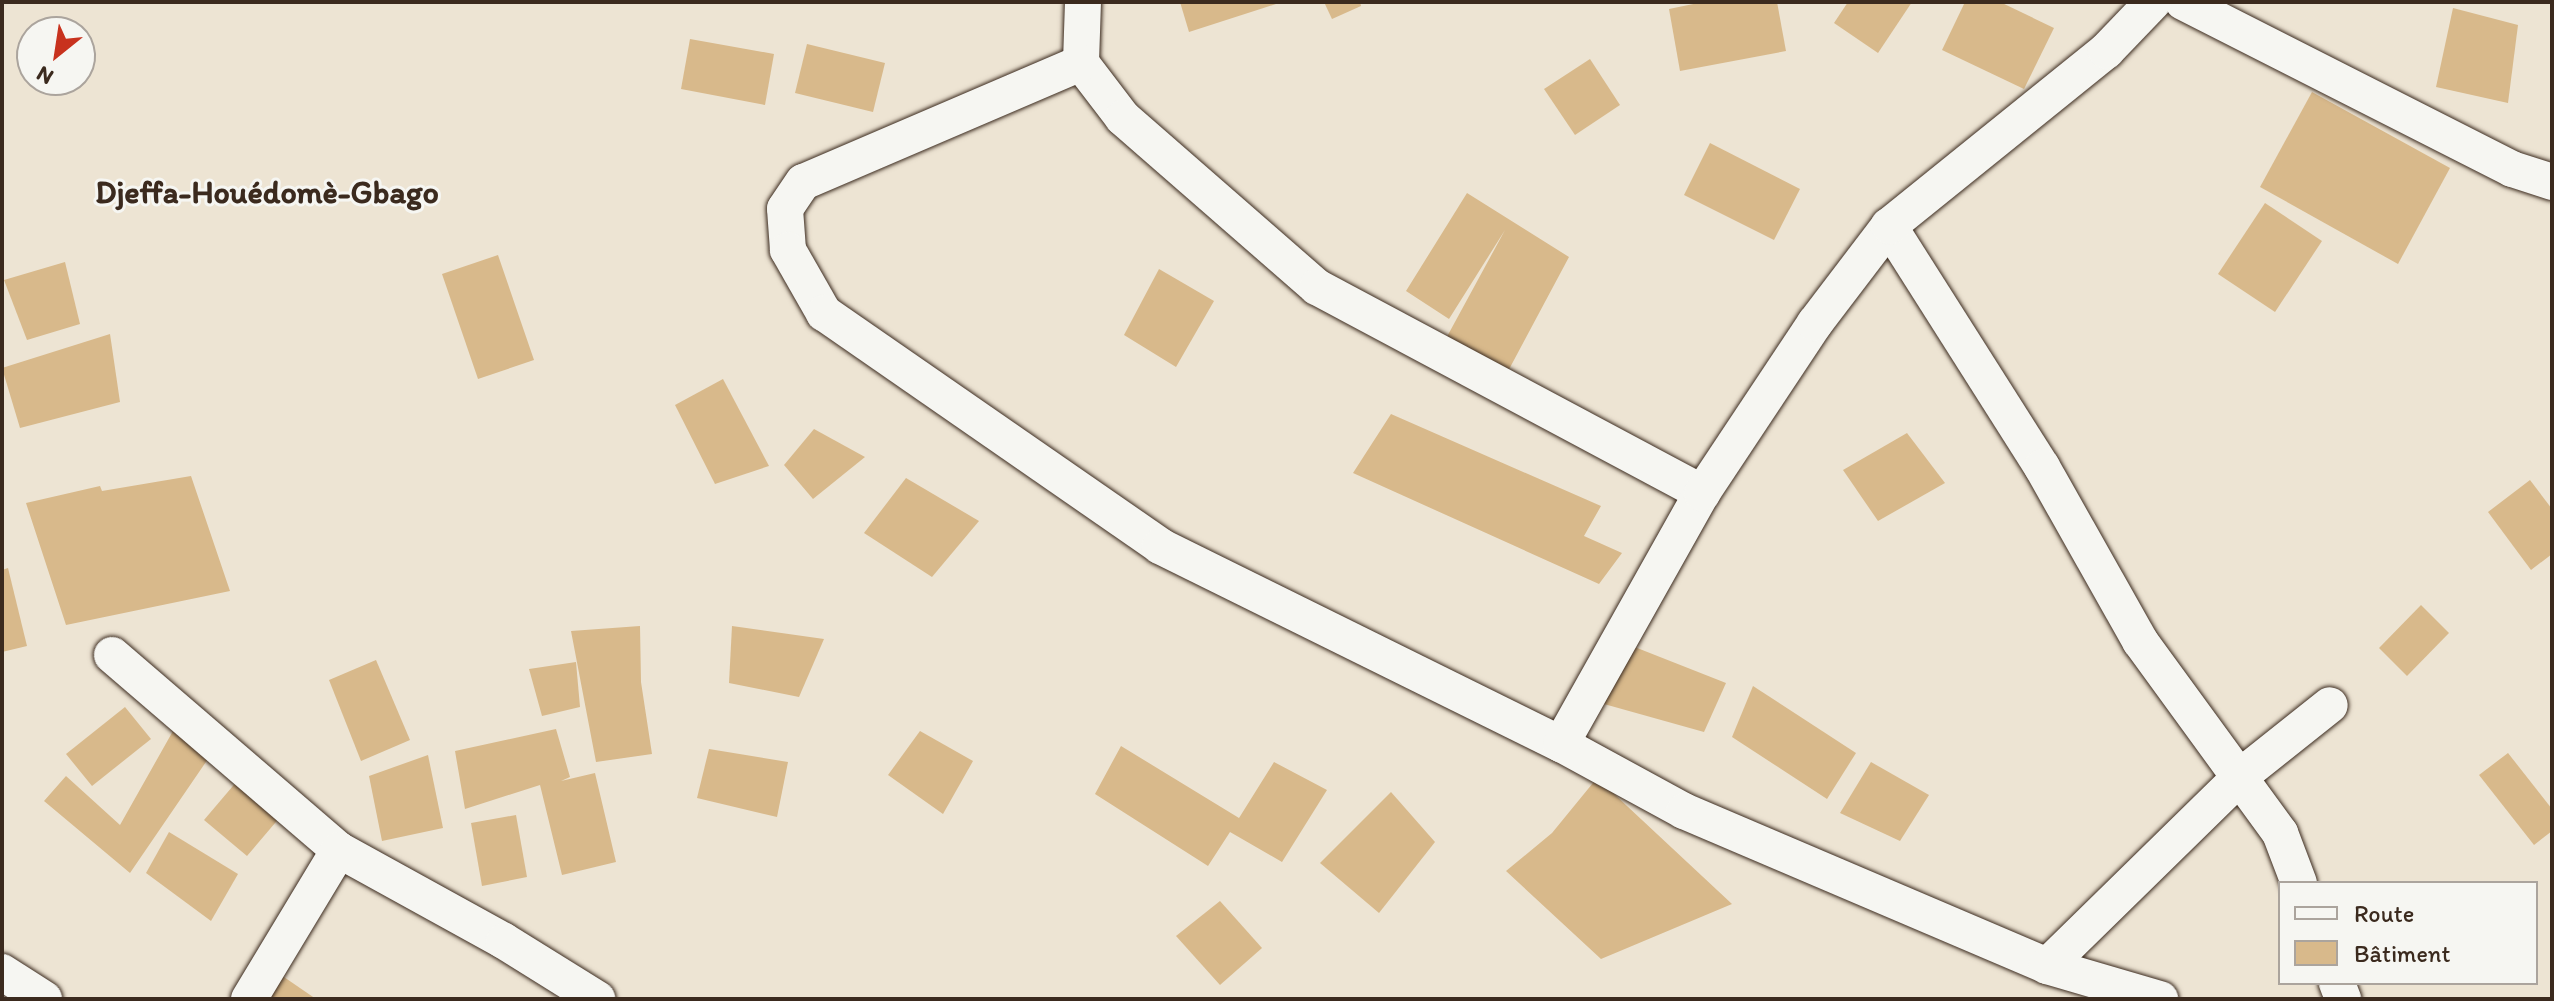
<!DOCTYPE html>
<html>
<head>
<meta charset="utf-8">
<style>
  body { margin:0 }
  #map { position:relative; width:2554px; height:1001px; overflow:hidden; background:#ede4d3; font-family:Itim,sans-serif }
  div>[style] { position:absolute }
  .building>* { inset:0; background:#d8b98b }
  .roads { filter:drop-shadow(0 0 2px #3b2a1e) drop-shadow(0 0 2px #3b2a1e) }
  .minor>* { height:36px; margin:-18px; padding:0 18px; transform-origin:18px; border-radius:18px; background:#f6f6f2 }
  span { translate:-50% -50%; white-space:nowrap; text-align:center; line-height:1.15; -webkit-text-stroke:6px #f6f6f2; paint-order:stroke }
  .quarter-label { font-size:32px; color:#3b2a1e; font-weight:700 }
  .frame { position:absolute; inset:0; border:4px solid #3b2a1e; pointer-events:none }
  .legend { position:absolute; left:2278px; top:881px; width:260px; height:104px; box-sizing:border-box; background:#f6f6f2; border:2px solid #aba49d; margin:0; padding:10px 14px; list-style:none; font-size:24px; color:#3b2a1e }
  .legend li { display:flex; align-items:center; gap:16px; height:40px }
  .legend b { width:40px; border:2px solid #aba49d }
  .north { position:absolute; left:16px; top:16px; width:80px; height:80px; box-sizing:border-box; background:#f6f6f2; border:2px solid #aba49d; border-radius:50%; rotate:210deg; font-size:22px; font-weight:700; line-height:32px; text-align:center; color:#3b2a1e }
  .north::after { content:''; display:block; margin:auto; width:28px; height:36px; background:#c8321e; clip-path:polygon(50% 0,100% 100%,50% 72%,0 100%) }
</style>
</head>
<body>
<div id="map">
  <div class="building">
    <div style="clip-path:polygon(1180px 2px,1279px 2px,1279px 3px,1189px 32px)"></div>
    <div style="clip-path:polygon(1324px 2px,1360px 2px,1361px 6px,1332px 19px)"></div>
    <div style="clip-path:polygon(1703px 2px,1777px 2px,1786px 51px,1680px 71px,1669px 9px)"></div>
    <div style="clip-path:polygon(1848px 2px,1912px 2px,1878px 53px,1834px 23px)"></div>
    <div style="clip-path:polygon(1965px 2px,2000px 2px,2054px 28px,2024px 89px,1942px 50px)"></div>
    <div style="clip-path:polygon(2453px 8px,2518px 25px,2508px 103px,2436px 87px)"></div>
    <div style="clip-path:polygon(690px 39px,774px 54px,765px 105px,681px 89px)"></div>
    <div style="clip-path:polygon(807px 44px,885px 63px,873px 112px,795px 93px)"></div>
    <div style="clip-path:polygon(1590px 59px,1620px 105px,1575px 135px,1544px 89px)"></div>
    <div style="clip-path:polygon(2312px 92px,2450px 168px,2398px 264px,2260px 187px)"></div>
    <div style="clip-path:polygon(1710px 143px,1800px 189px,1774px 240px,1684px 195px)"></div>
    <div style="clip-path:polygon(1467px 193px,1569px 257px,1506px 375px,1443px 344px,1505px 230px,1449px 319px,1406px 291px)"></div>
    <div style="clip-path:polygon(2265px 203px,2322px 241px,2275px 312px,2218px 274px)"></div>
    <div style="clip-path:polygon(498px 255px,534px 360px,478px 379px,442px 274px)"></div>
    <div style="clip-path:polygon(65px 262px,80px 324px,27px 340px,4px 280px)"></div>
    <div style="clip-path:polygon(1159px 269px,1214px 301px,1176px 367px,1124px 335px)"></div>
    <div style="clip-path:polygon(110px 334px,120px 402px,20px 428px,2px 368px)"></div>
    <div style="clip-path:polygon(723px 379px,769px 466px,715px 484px,675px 405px)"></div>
    <div style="clip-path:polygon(1391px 414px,1601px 506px,1584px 536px,1622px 553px,1599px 584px,1353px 473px)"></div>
    <div style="clip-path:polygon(814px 429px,865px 457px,813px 499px,784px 465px)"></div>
    <div style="clip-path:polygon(1907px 433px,1945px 483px,1878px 521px,1843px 470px)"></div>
    <div style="clip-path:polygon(191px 476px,230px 591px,66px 625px,26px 503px,100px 486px,102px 491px)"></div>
    <div style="clip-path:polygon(906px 478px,979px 521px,932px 577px,864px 533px)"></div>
    <div style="clip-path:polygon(2530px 480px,2552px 509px,2552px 554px,2531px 570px,2488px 512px)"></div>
    <div style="clip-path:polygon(8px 568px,27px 646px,2px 652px,2px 570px)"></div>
    <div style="clip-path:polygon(2421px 605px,2449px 633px,2407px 676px,2379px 648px)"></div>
    <div style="clip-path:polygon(640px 626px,641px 682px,652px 754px,596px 762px,571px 631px)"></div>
    <div style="clip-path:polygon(732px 626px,824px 639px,799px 697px,729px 683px)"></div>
    <div style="clip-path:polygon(1627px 644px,1726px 683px,1704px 732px,1604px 704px)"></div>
    <div style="clip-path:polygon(376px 660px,410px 740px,361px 761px,329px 680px)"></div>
    <div style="clip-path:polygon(576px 662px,580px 707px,542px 716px,529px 669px)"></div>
    <div style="clip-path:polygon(1753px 686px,1856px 753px,1827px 799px,1732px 737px)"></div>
    <div style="clip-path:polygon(125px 707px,151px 739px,92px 786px,66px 754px)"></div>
    <div style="clip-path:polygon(556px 729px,570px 777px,561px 781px,595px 773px,616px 862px,562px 875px,540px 785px,465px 809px,455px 751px)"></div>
    <div style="clip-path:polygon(173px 731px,210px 756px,130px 873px,44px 801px,66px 776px,120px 825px)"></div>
    <div style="clip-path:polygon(920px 731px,973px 761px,943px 814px,888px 775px)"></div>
    <div style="clip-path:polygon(1121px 746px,1239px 818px,1274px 762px,1327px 790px,1282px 862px,1230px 832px,1208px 866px,1095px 794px)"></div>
    <div style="clip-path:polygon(709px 749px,788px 762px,777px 817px,697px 798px)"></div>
    <div style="clip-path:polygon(2508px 753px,2552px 809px,2552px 831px,2534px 845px,2479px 775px)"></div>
    <div style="clip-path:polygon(428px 755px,443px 828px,382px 841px,369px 776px)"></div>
    <div style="clip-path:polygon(1871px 762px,1929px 795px,1900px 841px,1840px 813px)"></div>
    <div style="clip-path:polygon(1597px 778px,1732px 904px,1601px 959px,1506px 871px,1552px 833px)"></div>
    <div style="clip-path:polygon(238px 780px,281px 816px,247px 856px,204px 820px)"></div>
    <div style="clip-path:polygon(1391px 792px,1435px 842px,1379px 913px,1320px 863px)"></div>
    <div style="clip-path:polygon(516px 815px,527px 877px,482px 886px,471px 823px)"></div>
    <div style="clip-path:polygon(169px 832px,238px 874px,211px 921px,146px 873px)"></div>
    <div style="clip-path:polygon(1220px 901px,1262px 948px,1220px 985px,1176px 936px)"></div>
    <div style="clip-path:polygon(281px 975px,316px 999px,264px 999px)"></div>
  </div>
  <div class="roads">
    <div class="minor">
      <div style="left:1083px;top:2px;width:61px;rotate:91.9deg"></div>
      <div style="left:1081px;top:63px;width:69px;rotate:52.6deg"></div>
      <div style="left:1123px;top:118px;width:257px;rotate:41.1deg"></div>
      <div style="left:1317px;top:287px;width:437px;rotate:28.1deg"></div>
      <div style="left:2183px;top:2px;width:369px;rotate:26.9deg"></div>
      <div style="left:2512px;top:169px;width:42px;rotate:18deg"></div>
      <div style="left:1081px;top:63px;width:302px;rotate:156.8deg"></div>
      <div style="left:803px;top:182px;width:32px;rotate:124deg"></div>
      <div style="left:785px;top:209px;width:41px;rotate:85.8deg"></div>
      <div style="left:788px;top:250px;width:73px;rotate:60.3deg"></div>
      <div style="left:824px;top:313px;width:409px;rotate:34.7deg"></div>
      <div style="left:1160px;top:546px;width:447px;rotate:26.3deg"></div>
      <div style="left:1561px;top:744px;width:140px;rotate:28.6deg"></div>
      <div style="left:1684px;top:811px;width:395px;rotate:23.1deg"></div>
      <div style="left:2047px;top:966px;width:118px;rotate:16.3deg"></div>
      <div style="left:1889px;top:226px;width:285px;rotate:57.6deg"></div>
      <div style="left:2042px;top:467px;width:200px;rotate:60.6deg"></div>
      <div style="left:2140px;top:641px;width:238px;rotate:53.9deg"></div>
      <div style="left:2280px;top:833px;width:53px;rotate:69.2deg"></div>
      <div style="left:112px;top:655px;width:299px;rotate:40.7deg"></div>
      <div style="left:339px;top:850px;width:188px;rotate:28.9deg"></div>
      <div style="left:504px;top:941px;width:110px;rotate:31.9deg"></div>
      <div style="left:1561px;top:744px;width:288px;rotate:-60.7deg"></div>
      <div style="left:1702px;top:493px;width:204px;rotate:-56.4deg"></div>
      <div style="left:1815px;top:323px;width:122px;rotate:-52.7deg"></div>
      <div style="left:1889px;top:226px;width:279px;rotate:-38.9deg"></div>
      <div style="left:2106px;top:51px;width:68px;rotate:-46.2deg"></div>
      <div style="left:2047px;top:966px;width:273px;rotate:-44.4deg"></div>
      <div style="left:2242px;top:775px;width:112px;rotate:-38.5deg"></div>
      <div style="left:2px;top:972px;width:50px;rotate:32.7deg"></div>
      <div style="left:2337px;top:983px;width:17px;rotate:69deg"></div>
      <div style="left:249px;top:999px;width:174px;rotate:-58.9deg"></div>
    </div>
  </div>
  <div class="quarter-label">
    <span style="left:267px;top:192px">Djeffa-Houédomè-Gbago</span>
  </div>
  <div class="frame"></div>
  <ul class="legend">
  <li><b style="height:10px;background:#f6f6f2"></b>Route</li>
  <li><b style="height:22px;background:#d8b98b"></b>Bâtiment</li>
  </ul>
  <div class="north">N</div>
</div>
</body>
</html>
